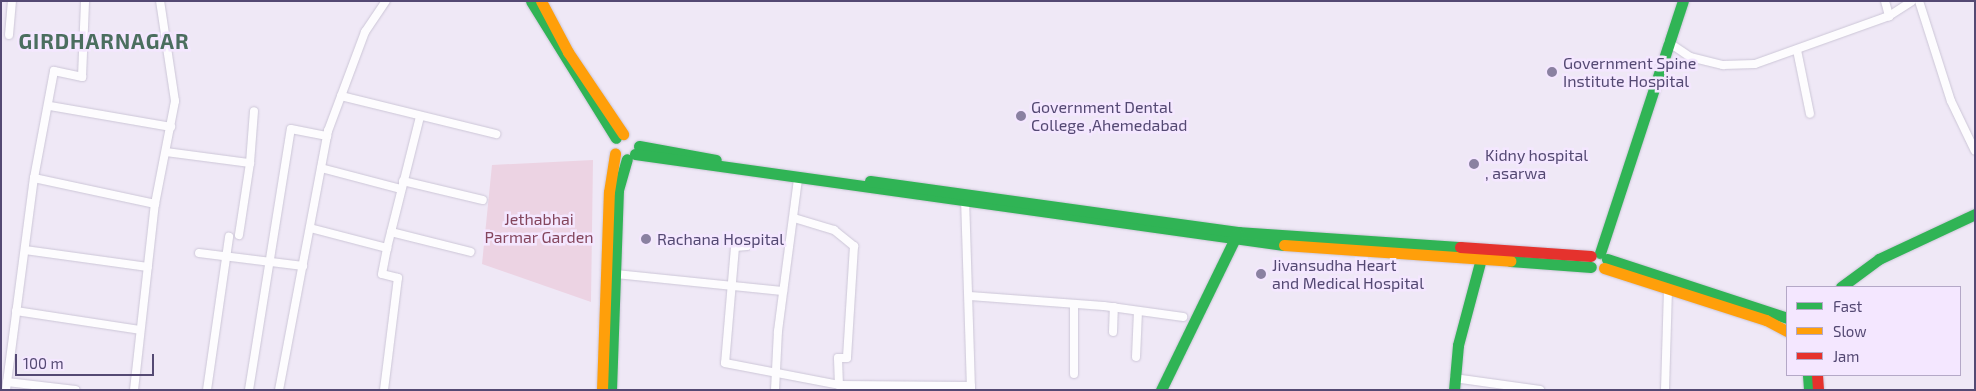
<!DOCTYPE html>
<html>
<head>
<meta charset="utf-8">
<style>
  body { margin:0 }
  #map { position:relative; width:1976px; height:391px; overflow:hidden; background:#efe8f6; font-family:"Exo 2",sans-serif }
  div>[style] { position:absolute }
  .green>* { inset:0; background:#ecd3e3 }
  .roads { filter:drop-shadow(0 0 1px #ccc6d7) drop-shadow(0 0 1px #ccc6d7) }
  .street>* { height:8px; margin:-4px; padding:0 4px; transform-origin:4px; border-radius:4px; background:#fdfcfe }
  .fast>* { height:11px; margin:-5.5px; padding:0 5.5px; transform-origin:5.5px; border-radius:5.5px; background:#30b455 }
  .slow>* { height:11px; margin:-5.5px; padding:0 5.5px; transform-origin:5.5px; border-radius:5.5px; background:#ff9f0a }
  .jam>* { height:11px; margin:-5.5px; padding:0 5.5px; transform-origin:5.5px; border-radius:5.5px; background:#e5322d }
  .dots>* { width:14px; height:14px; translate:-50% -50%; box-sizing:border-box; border:2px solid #f4e7ff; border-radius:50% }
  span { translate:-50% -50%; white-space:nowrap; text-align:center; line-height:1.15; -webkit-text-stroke:5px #f4e7ff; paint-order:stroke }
  .poi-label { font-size:16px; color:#544973 }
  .left { translate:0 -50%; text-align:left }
  .park-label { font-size:16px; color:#84465d }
  .district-label { font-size:21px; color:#4b6e5f; font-weight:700; letter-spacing:1px }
  .frame { position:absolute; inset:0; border:2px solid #544973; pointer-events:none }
  .legend { position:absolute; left:1786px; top:286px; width:175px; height:90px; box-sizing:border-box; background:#f4e7ff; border:1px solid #b4a8c7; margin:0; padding:6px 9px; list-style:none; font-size:15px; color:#544973 }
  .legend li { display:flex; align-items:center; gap:10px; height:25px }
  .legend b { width:25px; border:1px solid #b4a8c7 }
  .scale { position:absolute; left:15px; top:354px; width:139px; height:22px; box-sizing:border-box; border:2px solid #544973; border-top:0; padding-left:6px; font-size:15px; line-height:18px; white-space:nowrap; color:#544973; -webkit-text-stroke:4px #f4e7ff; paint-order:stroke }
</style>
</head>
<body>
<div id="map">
  <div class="green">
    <div style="clip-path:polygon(593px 160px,591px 302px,482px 264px,492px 165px)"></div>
  </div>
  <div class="roads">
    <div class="street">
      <div style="left:1885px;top:1px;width:16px;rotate:75deg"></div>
      <div style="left:1919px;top:1px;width:105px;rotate:72.3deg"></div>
      <div style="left:1951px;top:101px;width:55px;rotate:64.4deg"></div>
      <div style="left:9px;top:35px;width:34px;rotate:-85deg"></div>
      <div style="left:1668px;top:42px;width:27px;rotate:34deg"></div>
      <div style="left:1690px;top:57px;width:34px;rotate:14deg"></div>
      <div style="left:1723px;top:65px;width:32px;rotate:-2deg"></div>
      <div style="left:1755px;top:64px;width:142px;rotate:-19.7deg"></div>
      <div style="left:1889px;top:16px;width:27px;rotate:-33deg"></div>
      <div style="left:1797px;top:50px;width:65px;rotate:78.5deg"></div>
      <div style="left:341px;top:96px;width:160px;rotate:13.8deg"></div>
      <div style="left:50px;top:106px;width:123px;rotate:9.8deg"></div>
      <div style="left:166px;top:152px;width:85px;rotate:7.5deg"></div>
      <div style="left:250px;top:163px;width:73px;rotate:98.7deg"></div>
      <div style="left:250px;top:163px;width:52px;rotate:-85.6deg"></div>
      <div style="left:321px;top:168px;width:83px;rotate:14.7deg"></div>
      <div style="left:34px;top:178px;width:124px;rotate:12.1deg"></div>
      <div style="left:403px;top:181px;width:82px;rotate:13.4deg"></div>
      <div style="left:965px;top:198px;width:192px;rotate:88.2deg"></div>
      <div style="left:794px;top:218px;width:42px;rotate:16.7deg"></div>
      <div style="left:834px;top:230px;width:26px;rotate:39deg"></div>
      <div style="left:854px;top:246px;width:112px;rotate:93.6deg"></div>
      <div style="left:847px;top:358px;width:9px;rotate:180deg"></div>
      <div style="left:838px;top:358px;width:27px;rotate:88deg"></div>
      <div style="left:310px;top:228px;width:80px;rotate:14.6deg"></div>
      <div style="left:387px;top:248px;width:135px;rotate:-75.9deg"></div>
      <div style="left:391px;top:232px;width:82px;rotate:14deg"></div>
      <div style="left:747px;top:246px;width:12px;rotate:175deg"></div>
      <div style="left:735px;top:247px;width:116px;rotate:94.9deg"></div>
      <div style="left:725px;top:363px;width:116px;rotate:10.9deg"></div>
      <div style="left:839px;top:385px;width:132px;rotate:0.4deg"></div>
      <div style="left:25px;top:250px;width:124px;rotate:7.9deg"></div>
      <div style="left:199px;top:253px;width:105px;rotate:7.1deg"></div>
      <div style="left:615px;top:274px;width:169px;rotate:5.8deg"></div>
      <div style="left:970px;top:296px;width:134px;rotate:4.3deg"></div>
      <div style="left:1104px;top:306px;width:80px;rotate:7.9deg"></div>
      <div style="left:16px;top:311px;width:125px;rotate:8.7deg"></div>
      <div style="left:1113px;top:332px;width:25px;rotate:-88deg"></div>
      <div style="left:1136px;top:357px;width:46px;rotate:-87.5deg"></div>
      <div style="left:1074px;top:374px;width:69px;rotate:-90deg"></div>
      <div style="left:1454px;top:378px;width:87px;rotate:7.9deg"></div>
      <div style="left:7px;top:382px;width:69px;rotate:6.6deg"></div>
      <div style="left:6px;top:390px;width:214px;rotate:-82.5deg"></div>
      <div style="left:34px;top:178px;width:109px;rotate:-79.4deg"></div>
      <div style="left:54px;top:71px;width:29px;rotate:12deg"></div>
      <div style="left:82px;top:77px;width:76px;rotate:-87.7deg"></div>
      <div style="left:134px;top:390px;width:187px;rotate:-83.6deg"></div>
      <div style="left:155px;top:204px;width:105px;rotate:-79deg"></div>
      <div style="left:175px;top:101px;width:101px;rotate:-98.5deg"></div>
      <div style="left:207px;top:390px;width:155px;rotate:-81.8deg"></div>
      <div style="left:249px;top:390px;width:264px;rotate:-80.9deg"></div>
      <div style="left:291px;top:129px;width:37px;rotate:11deg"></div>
      <div style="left:279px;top:390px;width:264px;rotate:-79.3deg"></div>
      <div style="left:328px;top:131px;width:106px;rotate:-69.5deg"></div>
      <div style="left:365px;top:32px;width:37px;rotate:-56deg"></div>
      <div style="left:384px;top:390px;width:113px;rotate:-82.9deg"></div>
      <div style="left:398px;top:278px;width:16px;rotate:-166deg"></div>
      <div style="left:382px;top:274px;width:26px;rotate:-79deg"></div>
      <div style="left:775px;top:390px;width:59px;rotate:-87.1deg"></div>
      <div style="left:778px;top:331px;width:152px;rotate:-82.5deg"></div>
      <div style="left:1665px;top:390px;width:101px;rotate:-88.3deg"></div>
    </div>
    <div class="fast">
      <div style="left:531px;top:1px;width:161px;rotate:58.2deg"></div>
      <div style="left:639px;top:146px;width:78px;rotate:10.3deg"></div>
      <div style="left:635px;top:154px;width:655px;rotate:7.98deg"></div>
      <div style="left:870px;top:181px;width:373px;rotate:7.9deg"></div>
      <div style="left:1239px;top:232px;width:222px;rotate:3.9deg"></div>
      <div style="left:1600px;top:253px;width:265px;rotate:-71.8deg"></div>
      <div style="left:1607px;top:259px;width:189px;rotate:18.1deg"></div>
      <div style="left:1510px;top:261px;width:81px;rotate:4.2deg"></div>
      <div style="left:1841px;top:287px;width:47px;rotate:-36.4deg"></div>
      <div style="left:1879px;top:259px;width:106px;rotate:-25.1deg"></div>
      <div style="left:1808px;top:375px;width:15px;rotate:86deg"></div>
      <div style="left:611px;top:390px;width:200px;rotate:-88deg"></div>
      <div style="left:618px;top:190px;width:32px;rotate:-74deg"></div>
      <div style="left:1161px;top:390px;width:174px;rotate:-64deg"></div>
      <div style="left:1454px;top:390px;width:45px;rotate:-84.9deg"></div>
      <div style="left:1458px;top:345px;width:93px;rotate:-75.1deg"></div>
    </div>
    <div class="slow">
      <div style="left:541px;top:1px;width:58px;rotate:62.1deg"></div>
      <div style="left:568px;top:52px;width:99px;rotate:56.1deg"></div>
      <div style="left:1284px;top:245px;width:227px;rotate:4deg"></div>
      <div style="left:1604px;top:268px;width:170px;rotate:17.8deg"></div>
      <div style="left:1766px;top:320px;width:24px;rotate:28deg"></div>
      <div style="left:602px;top:390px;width:198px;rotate:-88deg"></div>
      <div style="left:609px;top:192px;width:39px;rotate:-81deg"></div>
    </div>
    <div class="jam">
      <div style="left:1460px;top:247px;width:131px;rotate:3.9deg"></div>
      <div style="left:1817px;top:375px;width:15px;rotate:86deg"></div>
    </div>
  </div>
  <div class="dots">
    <div style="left:1552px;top:72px;background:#8a81a1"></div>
    <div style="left:1021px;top:116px;background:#8a81a1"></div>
    <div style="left:1474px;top:164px;background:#8a81a1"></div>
    <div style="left:646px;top:239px;background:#8a81a1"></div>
    <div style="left:1261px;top:274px;background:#8a81a1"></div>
  </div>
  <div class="poi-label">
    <span class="left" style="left:1563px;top:72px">Government Spine<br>Institute Hospital</span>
    <span class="left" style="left:1031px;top:116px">Government Dental<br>College ,Ahemedabad</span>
    <span class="left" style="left:1485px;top:164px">Kidny hospital<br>, asarwa</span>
    <span class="left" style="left:657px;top:239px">Rachana Hospital</span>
    <span class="left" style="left:1272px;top:274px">Jivansudha Heart<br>and Medical Hospital</span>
  </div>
  <div class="park-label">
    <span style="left:539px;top:228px">Jethabhai<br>Parmar Garden</span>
  </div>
  <div class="district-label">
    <span style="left:104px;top:41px">GIRDHARNAGAR</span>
  </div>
  <div class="frame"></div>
  <ul class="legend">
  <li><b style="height:6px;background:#30b455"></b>Fast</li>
  <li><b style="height:6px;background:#ff9f0a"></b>Slow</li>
  <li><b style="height:6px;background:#e5322d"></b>Jam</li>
  </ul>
  <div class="scale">100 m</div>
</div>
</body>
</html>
